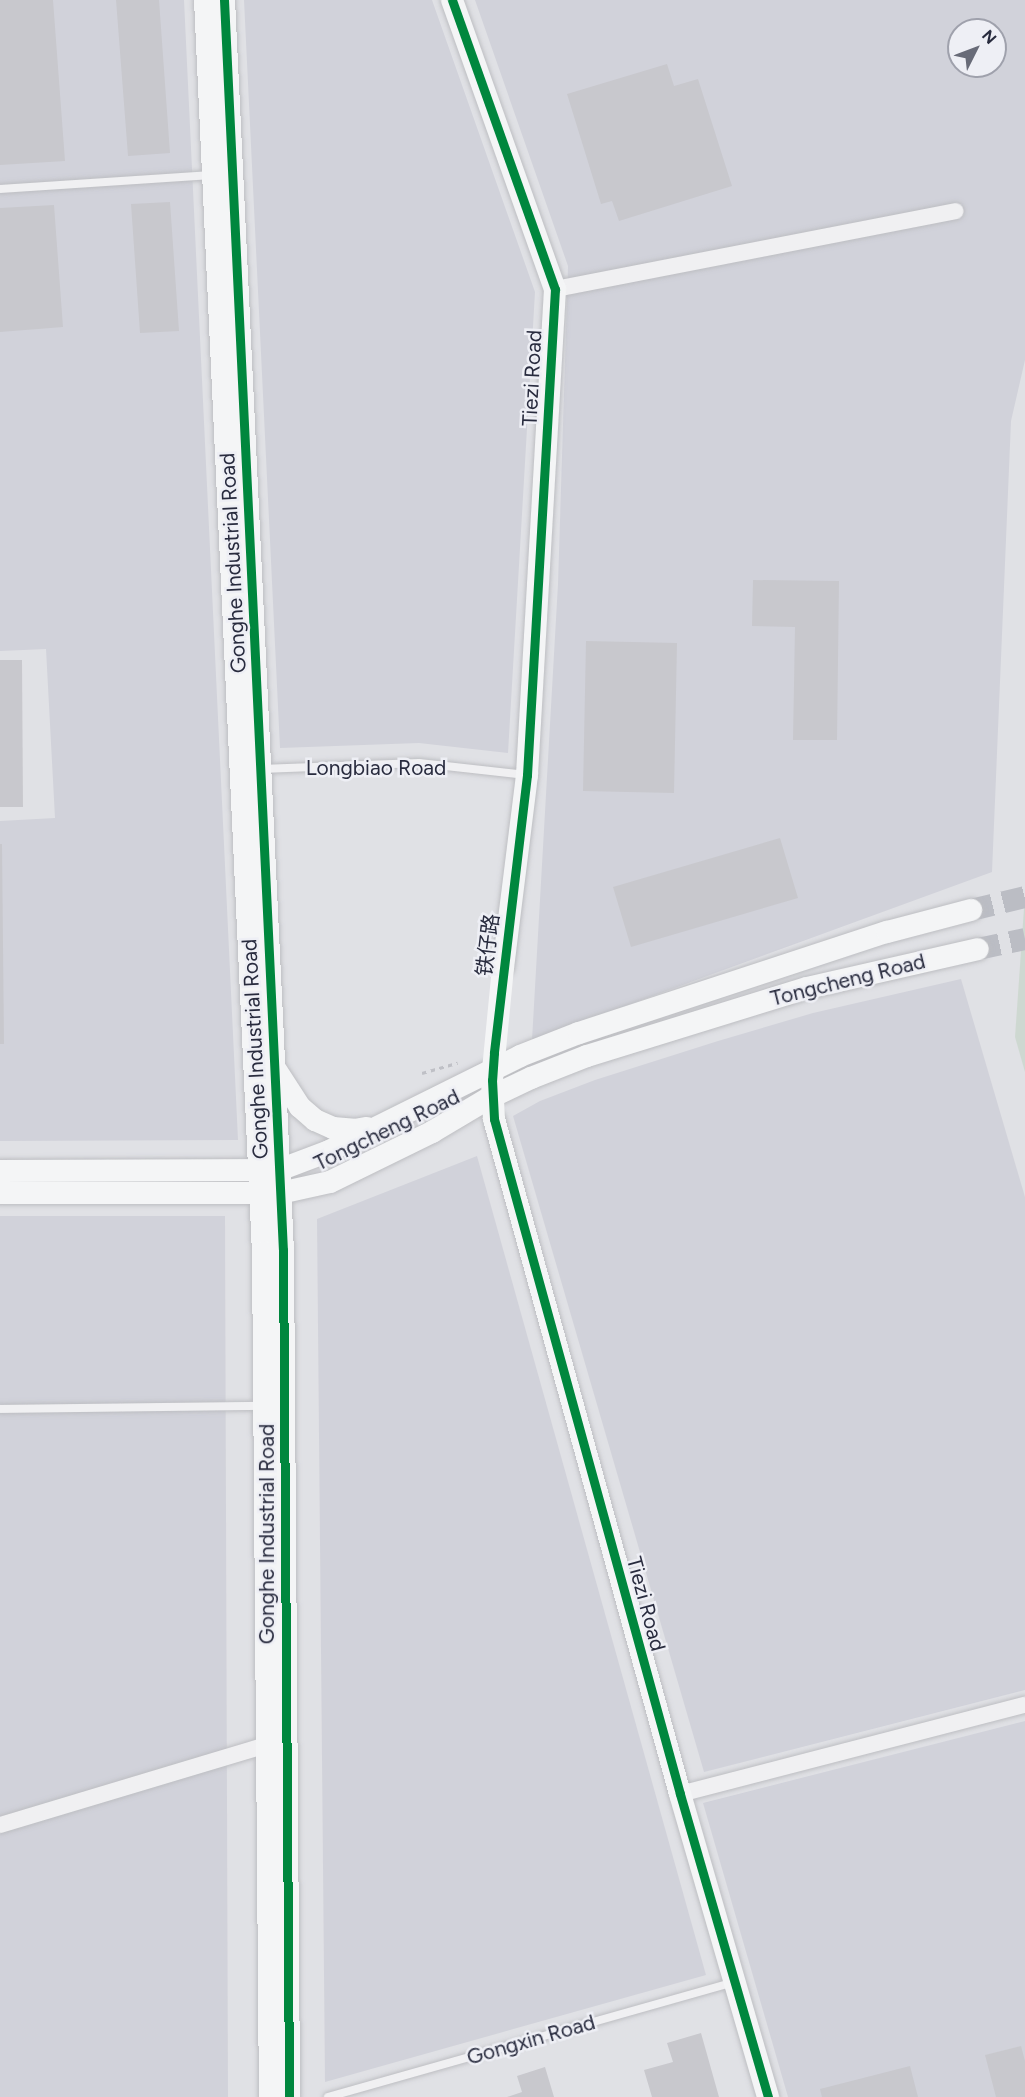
<!DOCTYPE html>
<html>
<head>
<meta charset="utf-8">
<style>
  body { margin:0 }
  #map { position:relative; width:1025px; height:2097px; overflow:hidden; background:#e0e1e5; font-family:Figtree,"Noto Sans SC",sans-serif }
  div>[style] { position:absolute }
  .built>* { inset:0; background:#d1d2da }
  .green>* { inset:0; background:#ced8d1 }
  .building>* { inset:0; background:#c8c8cd }
  .secondary-tunnel>* { height:22px; margin-top:-11px; transform-origin:0; background:repeating-linear-gradient(90deg,#bbbdc4 0 22px,transparent 0 33px) }
  .path>* { height:3px; margin-top:-1.5px; transform-origin:0; background:repeating-linear-gradient(90deg,#bfc0c6 0 4.5px,transparent 0 9px) }
  .roads { filter:drop-shadow(0 0 2px #bdbec2) drop-shadow(0 0 2px #bdbec2) }
  .lane>* { height:8px; margin:-4px; padding:0 4px; transform-origin:4px; border-radius:4px; background:#f0f0f2 }
  .street>* { height:16px; margin:-8px; padding:0 8px; transform-origin:8px; border-radius:8px; background:#f0f0f2 }
  .secondary>* { height:22px; margin:-11px; padding:0 11px; transform-origin:11px; border-radius:11px; background:#f4f5f6 }
  .secondary-bridge>* { height:22px; margin:-11px; padding:0 11px; transform-origin:11px; border-radius:11px; background:#f4f5f6 }
  .cycleway>* { height:9px; margin:-4.5px; padding:0 4.5px; transform-origin:4.5px; border-radius:4.5px; background:#00873e }
  span { translate:-50% -50%; white-space:nowrap; text-align:center; line-height:1.15; -webkit-text-stroke:5px #eeeff5; paint-order:stroke }
  .street-label { font-size:21px; color:#282b3e }
  .north { position:absolute; left:947px; top:18px; width:60px; height:60px; box-sizing:border-box; background:#eeeff5; border:2px solid #9fa1ac; border-radius:50%; rotate:48deg; font-size:16px; font-weight:700; line-height:24px; text-align:center; color:#282b3e }
  .north::after { content:''; display:block; margin:auto; width:21px; height:27px; background:#686b78; clip-path:polygon(50% 0,100% 100%,50% 72%,0 100%) }
</style>
</head>
<body>
<div id="map">
  <div class="built">
    <div style="clip-path:polygon(0 0,184px 0,238px 1140px,0 1141px,0 821px,55px 818px,46px 649px,0 651px)"></div>
    <div style="clip-path:polygon(244px 0,432px 0,535px 292px,508px 753px,419px 743px,280px 748px)"></div>
    <div style="clip-path:polygon(evenodd,475px 0,1025px 0,1025px 360px,1011px 421px,992px 872px,532px 1040px,558px 584px,568px 266px,475px 0,959px 30px,995px 30px,995px 66px,959px 66px,959px 30px)"></div>
    <div style="clip-path:polygon(961px 979px,1025px 1197px,1025px 1690px,704px 1772px,513px 1116px,540px 1101px,595px 1080px,718px 1041px,813px 1013px)"></div>
    <div style="clip-path:polygon(477px 1156px,706px 1975px,325px 2082px,317px 1219px)"></div>
    <div style="clip-path:polygon(0 1216px,225px 1216px,228px 2097px,0 2097px)"></div>
    <div style="clip-path:polygon(1025px 1721px,1025px 2097px,788px 2097px,703px 1803px)"></div>
  </div>
  <div class="green">
    <div style="clip-path:polygon(1025px 894px,1025px 1072px,1015px 1037px)"></div>
  </div>
  <div class="building">
    <div style="clip-path:polygon(0 0,53px 0,65px 161px,0 165px)"></div>
    <div style="clip-path:polygon(116px 0,159px 0,170px 153px,128px 156px)"></div>
    <div style="clip-path:polygon(667px 64px,674px 86px,698px 79px,732px 186px,619px 221px,612px 201px,601px 204px,567px 94px)"></div>
    <div style="clip-path:polygon(170px 202px,179px 331px,140px 333px,131px 204px)"></div>
    <div style="clip-path:polygon(54px 205px,63px 327px,0 332px,0 208px)"></div>
    <div style="clip-path:polygon(753px 580px,839px 581px,837px 740px,793px 740px,795px 627px,752px 626px)"></div>
    <div style="clip-path:polygon(586px 641px,677px 643px,674px 793px,583px 791px)"></div>
    <div style="clip-path:polygon(0 660px,22px 660px,23px 807px,0 807px)"></div>
    <div style="clip-path:polygon(780px 838px,798px 898px,631px 947px,613px 887px)"></div>
    <div style="clip-path:polygon(0 844px,2px 844px,4px 1044px,0 1044px)"></div>
    <div style="clip-path:polygon(701px 2033px,719px 2097px,652px 2097px,644px 2070px,673px 2062px,667px 2043px)"></div>
    <div style="clip-path:polygon(1021px 2046px,1025px 2061px,1025px 2097px,996px 2097px,985px 2055px)"></div>
    <div style="clip-path:polygon(910px 2066px,918px 2097px,822px 2097px,820px 2089px)"></div>
    <div style="clip-path:polygon(545px 2067px,554px 2097px,507px 2097px,522px 2092px,517px 2076px)"></div>
  </div>
  <div class="secondary-tunnel">
    <div style="left:971px;top:910px;width:56px;rotate:-13.5deg"></div>
    <div style="left:978px;top:949px;width:48px;rotate:-12deg"></div>
  </div>
  <div class="path">
    <div style="left:422px;top:1073px;width:37px;rotate:-16deg"></div>
  </div>
  <div class="roads">
    <div class="lane">
      <div style="left:0;top:189px;width:212px;rotate:-3.8deg"></div>
      <div style="left:261px;top:769px;width:158px;rotate:-2.2deg"></div>
      <div style="left:419px;top:763px;width:108px;rotate:6.4deg"></div>
      <div style="left:0;top:1409px;width:264px;rotate:-0.7deg"></div>
      <div style="left:328px;top:2097px;width:422px;rotate:-15.8deg"></div>
    </div>
    <div class="street">
      <div style="left:555px;top:289px;width:408px;rotate:-11deg"></div>
      <div style="left:680px;top:1794px;width:356px;rotate:-14.5deg"></div>
      <div style="left:0;top:1825px;width:279px;rotate:-16.7deg"></div>
    </div>
    <div class="secondary">
      <div style="left:205px;top:0;width:1253px;rotate:87.35deg"></div>
      <div style="left:263px;top:1252px;width:845px;rotate:89.53deg"></div>
      <div style="left:224px;top:0;width:1251px;rotate:87.3deg"></div>
      <div style="left:283px;top:1250px;width:847px;rotate:89.59deg"></div>
      <div style="left:452px;top:0;width:307px;rotate:70.4deg"></div>
      <div style="left:555px;top:289px;width:487px;rotate:93.3deg"></div>
      <div style="left:527px;top:775px;width:193px;rotate:97.1deg"></div>
      <div style="left:276px;top:1070px;width:44px;rotate:57deg"></div>
      <div style="left:300px;top:1107px;width:20px;rotate:41deg"></div>
      <div style="left:315px;top:1120px;width:20px;rotate:24deg"></div>
      <div style="left:333px;top:1128px;width:21px;rotate:5deg"></div>
      <div style="left:354px;top:1130px;width:13px;rotate:-9deg"></div>
      <div style="left:494px;top:1119px;width:700px;rotate:74.59deg"></div>
      <div style="left:680px;top:1794px;width:316px;rotate:73.8deg"></div>
      <div style="left:0;top:1171px;width:279px;rotate:-0.2deg"></div>
      <div style="left:279px;top:1170px;width:53px;rotate:-20.8deg"></div>
      <div style="left:329px;top:1151px;width:213px;rotate:-26.4deg"></div>
      <div style="left:520px;top:1056px;width:63px;rotate:-21.3deg"></div>
      <div style="left:579px;top:1033px;width:324px;rotate:-18.2deg"></div>
      <div style="left:887px;top:932px;width:87px;rotate:-14.7deg"></div>
      <div style="left:0;top:1193px;width:280px"></div>
      <div style="left:280px;top:1193px;width:51px;rotate:-12.4deg"></div>
      <div style="left:330px;top:1182px;width:114px;rotate:-26.1deg"></div>
      <div style="left:432px;top:1132px;width:66px;rotate:-30.8deg"></div>
      <div style="left:489px;top:1098px;width:47px;rotate:-25.5deg"></div>
      <div style="left:531px;top:1078px;width:60px;rotate:-21.4deg"></div>
      <div style="left:587px;top:1056px;width:230px;rotate:-17.2deg"></div>
      <div style="left:807px;top:988px;width:175px;rotate:-12.8deg"></div>
    </div>
  </div>
  <div class="secondary-bridge">
    <div style="left:494px;top:1119px;width:39px;rotate:-93deg"></div>
    <div style="left:492px;top:1080px;width:114px;rotate:-84.4deg"></div>
  </div>
  <div class="cycleway">
    <div style="left:224px;top:0;width:1251px;rotate:87.3deg"></div>
    <div style="left:283px;top:1250px;width:847px;rotate:89.59deg"></div>
    <div style="left:452px;top:0;width:307px;rotate:70.4deg"></div>
    <div style="left:555px;top:289px;width:487px;rotate:93.3deg"></div>
    <div style="left:527px;top:775px;width:280px;rotate:96.8deg"></div>
    <div style="left:494px;top:1053px;width:27px;rotate:94deg"></div>
    <div style="left:492px;top:1080px;width:39px;rotate:87deg"></div>
    <div style="left:494px;top:1119px;width:700px;rotate:74.59deg"></div>
    <div style="left:680px;top:1794px;width:316px;rotate:73.8deg"></div>
  </div>
  <div class="street-label">
    <span style="left:532px;top:378px;rotate:-87deg">Tiezi Road</span>
    <span style="left:233px;top:563px;rotate:-93deg">Gonghe Industrial Road</span>
    <span style="left:376px;top:768px">Longbiao Road</span>
    <span style="left:488px;top:945px;rotate:-83deg">铁仔路</span>
    <span style="left:848px;top:980px;rotate:-14deg">Tongcheng Road</span>
    <span style="left:255px;top:1049px;rotate:-93deg">Gonghe Industrial Road</span>
    <span style="left:387px;top:1130px;rotate:-26deg">Tongcheng Road</span>
    <span style="left:267px;top:1534px;rotate:-90deg">Gonghe Industrial Road</span>
    <span style="left:646px;top:1604px;rotate:75deg">Tiezi Road</span>
    <span style="left:531px;top:2040px;rotate:-16deg">Gongxin Road</span>
  </div>
  <div class="north">N</div>
</div>
</body>
</html>
